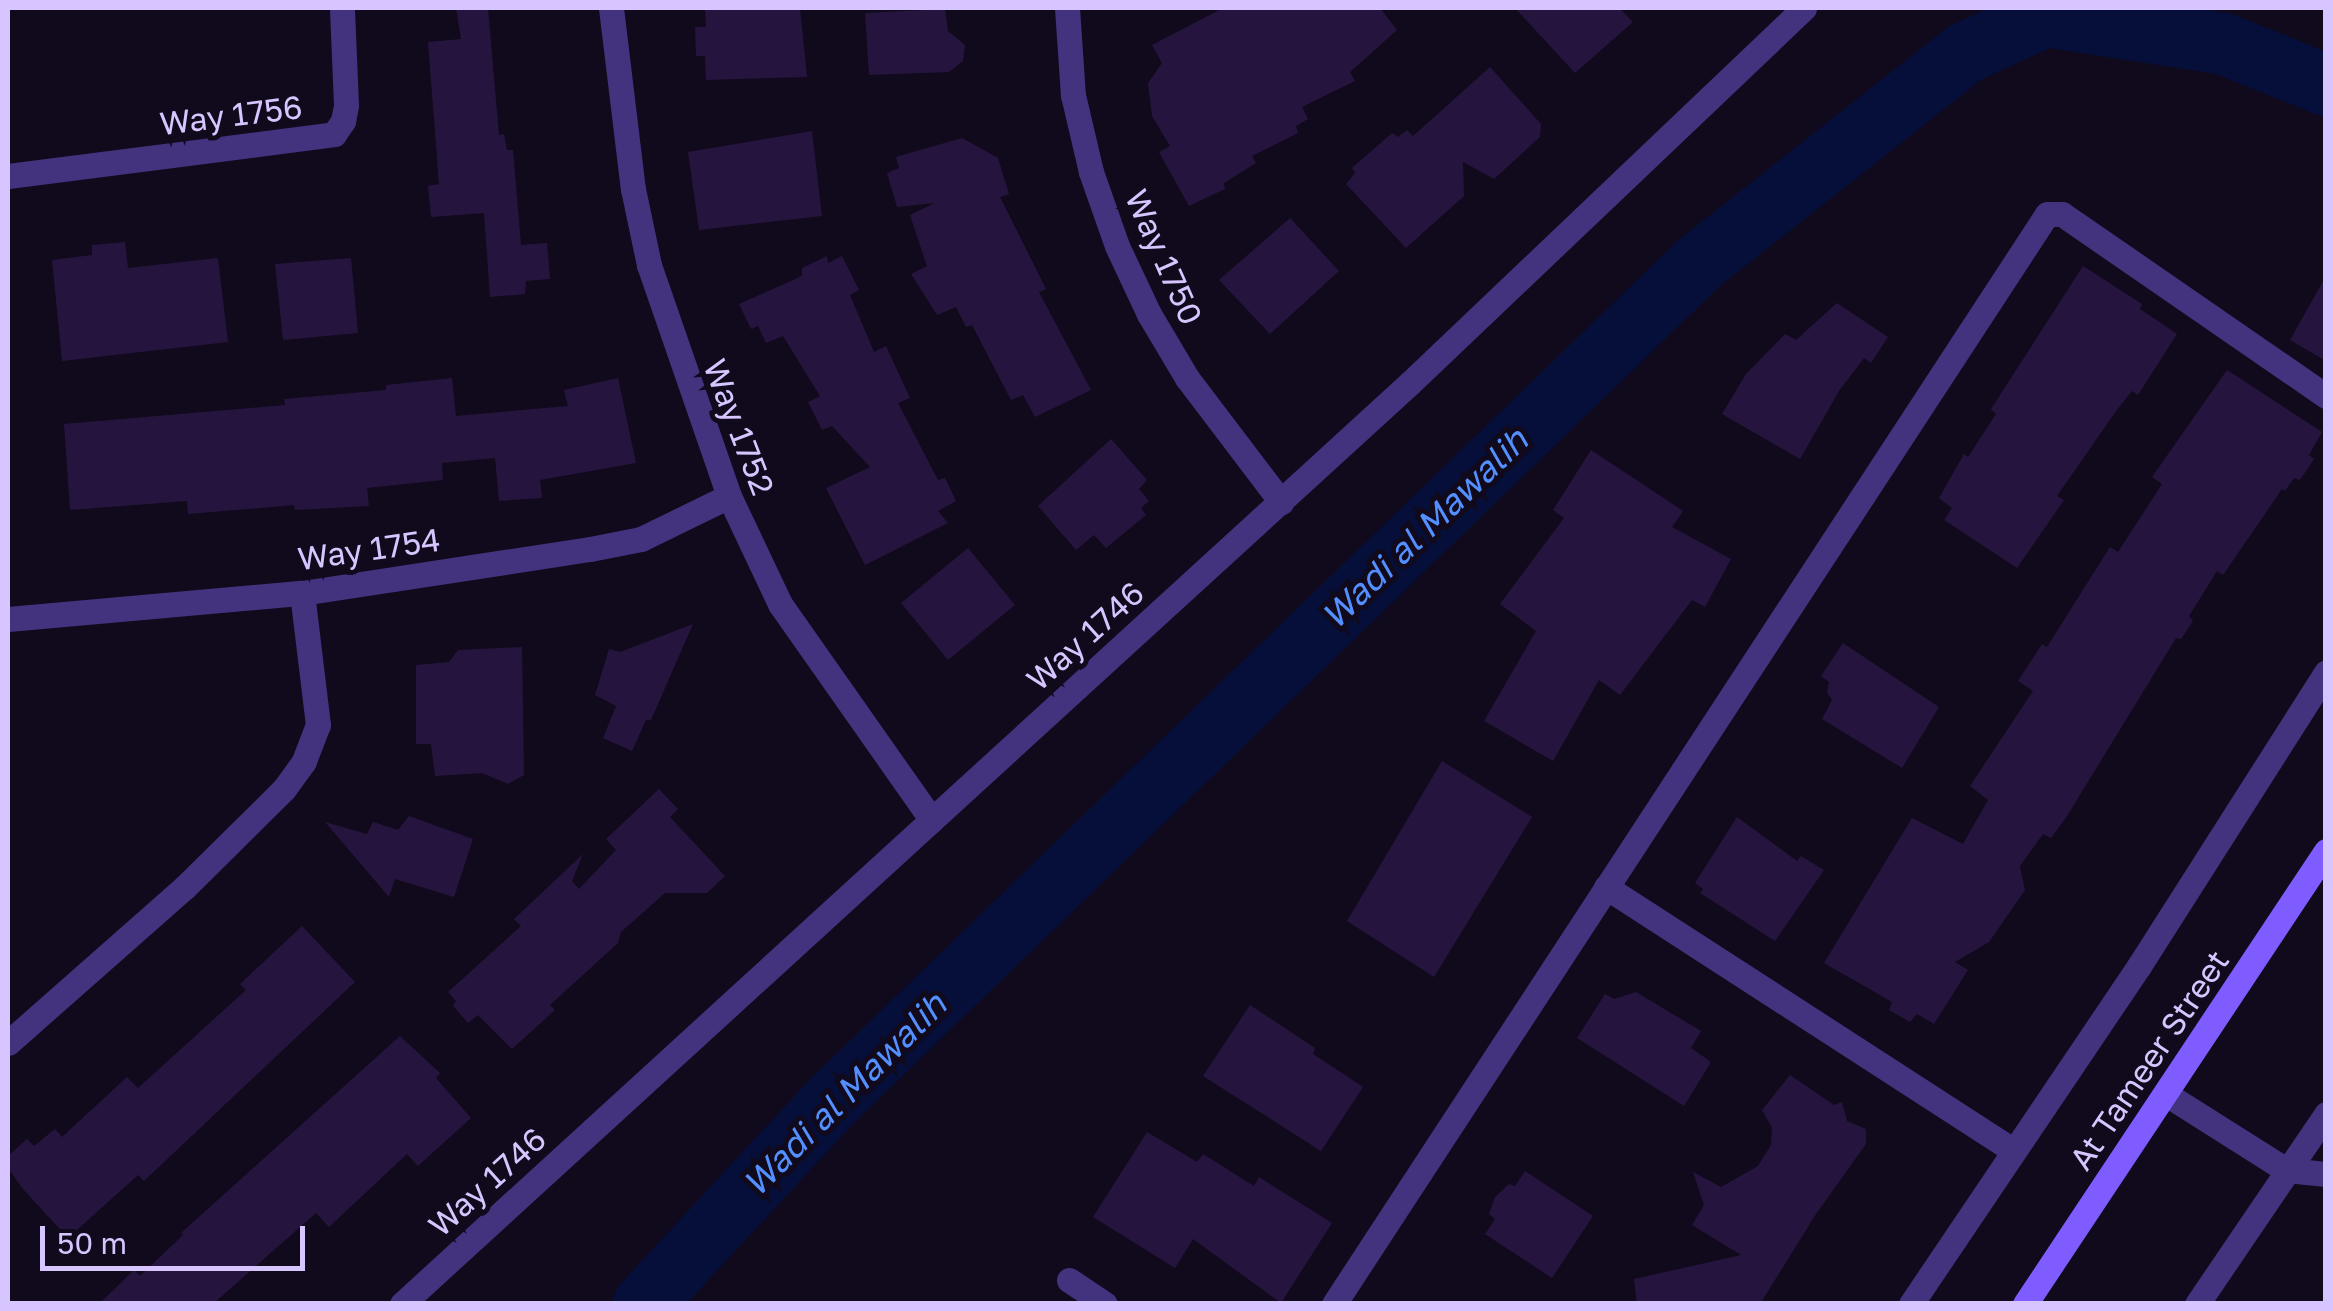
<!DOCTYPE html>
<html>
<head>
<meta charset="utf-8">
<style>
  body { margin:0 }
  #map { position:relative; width:2333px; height:1311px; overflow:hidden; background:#100a1c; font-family:"Golos Text",sans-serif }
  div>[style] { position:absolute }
  .river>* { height:62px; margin:-31px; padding:0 31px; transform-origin:31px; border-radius:31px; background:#060f39 }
  .building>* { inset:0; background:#25153e }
  .minor>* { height:25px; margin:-12.5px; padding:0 12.5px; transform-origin:12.5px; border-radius:12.5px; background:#43327e }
  .secondary>* { height:25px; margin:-12.5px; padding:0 12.5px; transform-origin:12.5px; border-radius:12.5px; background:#7f5cff }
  span { translate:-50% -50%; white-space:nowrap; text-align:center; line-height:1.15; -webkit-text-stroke:10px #100a1c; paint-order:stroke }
  .street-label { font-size:32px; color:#d7c5ff }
  .water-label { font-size:35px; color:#538fff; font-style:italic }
  .frame { position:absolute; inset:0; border:10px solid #d7c5ff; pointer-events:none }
  .scale { position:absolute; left:40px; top:1226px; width:265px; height:45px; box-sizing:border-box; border:5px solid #d7c5ff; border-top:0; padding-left:12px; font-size:30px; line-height:35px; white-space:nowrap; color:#d7c5ff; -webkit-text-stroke:8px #100a1c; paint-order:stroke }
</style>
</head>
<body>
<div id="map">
  <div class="river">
    <div style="left:644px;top:1304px;width:277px;rotate:-47.2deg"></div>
    <div style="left:832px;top:1101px;width:1204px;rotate:-44.02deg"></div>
    <div style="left:1698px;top:264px;width:340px;rotate:-38.3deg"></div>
    <div style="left:1965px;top:53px;width:89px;rotate:-24.6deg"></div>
    <div style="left:2046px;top:16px;width:180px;rotate:8.9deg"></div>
    <div style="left:2224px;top:44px;width:110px;rotate:21.9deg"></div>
  </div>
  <div class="building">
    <div style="clip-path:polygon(456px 8px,488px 8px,499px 135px,504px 134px,507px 150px,513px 150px,521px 245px,547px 243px,550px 279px,526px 281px,525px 294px,490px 297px,484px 213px,431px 217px,428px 186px,439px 184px,428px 42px,461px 39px)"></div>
    <div style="clip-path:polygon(705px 8px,800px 8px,807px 77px,706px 80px,705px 56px,696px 56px,695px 27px,706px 27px)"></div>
    <div style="clip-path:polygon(1223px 8px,1380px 8px,1397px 30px,1350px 72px,1355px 81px,1302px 107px,1308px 119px,1296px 126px,1298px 133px,1252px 156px,1256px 163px,1224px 183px,1225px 189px,1189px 206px,1159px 152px,1170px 146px,1152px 116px,1148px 83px,1162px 63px,1152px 45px)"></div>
    <div style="clip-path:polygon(1515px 8px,1619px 8px,1633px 22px,1575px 73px)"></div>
    <div style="clip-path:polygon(945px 9px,948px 31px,965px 45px,963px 61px,949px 72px,869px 75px,865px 13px)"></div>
    <div style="clip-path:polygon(1490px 67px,1541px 124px,1540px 137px,1494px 179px,1463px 162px,1464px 196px,1406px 248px,1346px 184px,1355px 173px,1352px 168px,1392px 133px,1398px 137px,1407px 130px,1413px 136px)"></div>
    <div style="clip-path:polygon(812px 131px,822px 216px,699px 230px,688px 152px)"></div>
    <div style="clip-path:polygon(962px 138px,998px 158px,1009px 194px,1000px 197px,1046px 289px,1039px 292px,1091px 390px,1035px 417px,1023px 395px,1011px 400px,972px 325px,966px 327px,956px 307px,937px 315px,911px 274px,927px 266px,910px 215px,935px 203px,897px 207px,887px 173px,899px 168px,896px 157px)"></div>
    <div style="clip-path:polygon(1290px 218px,1339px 271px,1270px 334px,1219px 280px)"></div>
    <div style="clip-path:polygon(125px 242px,128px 268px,218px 258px,228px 342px,62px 361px,52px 260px,92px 255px,92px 245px)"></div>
    <div style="clip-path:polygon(827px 256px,828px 263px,842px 256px,859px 290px,850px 295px,874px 352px,886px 346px,910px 398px,898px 403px,938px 480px,945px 478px,956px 501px,938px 511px,948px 523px,865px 565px,826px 488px,870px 467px,832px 426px,822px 430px,808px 402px,820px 396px,783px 336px,766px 343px,758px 326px,751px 329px,739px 304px,802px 276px,802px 268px)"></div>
    <div style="clip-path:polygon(351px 258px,358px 333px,283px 340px,275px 264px)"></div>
    <div style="clip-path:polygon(2083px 266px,2142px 304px,2140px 309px,2177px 334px,2138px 395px,2132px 391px,2116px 411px,2057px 496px,2064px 500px,2017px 568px,1944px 520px,1952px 508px,1939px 498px,1964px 454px,1968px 457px,1996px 414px,1991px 409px)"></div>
    <div style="clip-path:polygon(2326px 276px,2326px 361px,2290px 340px)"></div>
    <div style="clip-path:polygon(1837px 303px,1888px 337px,1871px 363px,1864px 358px,1839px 391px,1800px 459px,1722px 414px,1746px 374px,1785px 334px,1796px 340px)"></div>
    <div style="clip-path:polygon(2227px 370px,2322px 432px,2309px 455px,2314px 459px,2300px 480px,2294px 478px,2285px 491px,2282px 489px,2223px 575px,2217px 571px,2189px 616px,2193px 621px,2181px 639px,2176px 638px,2067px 816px,2051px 838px,2043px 834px,2020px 866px,2025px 890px,1989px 942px,1955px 962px,1968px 970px,1934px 1024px,1917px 1014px,1910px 1022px,1889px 1010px,1892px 1002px,1824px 963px,1912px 818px,1963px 844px,1988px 800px,1970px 786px,2033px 691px,2018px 681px,2042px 644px,2047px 647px,2110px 547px,2118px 552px,2162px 484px,2152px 477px)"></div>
    <div style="clip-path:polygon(452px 378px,456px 416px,568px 406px,564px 390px,618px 378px,636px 463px,540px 480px,542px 498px,499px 501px,495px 458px,442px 463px,443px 480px,367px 488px,369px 506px,295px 510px,294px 505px,188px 514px,187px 501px,70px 510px,64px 424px,285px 405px,284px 399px,386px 390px,386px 385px)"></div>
    <div style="clip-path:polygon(1111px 439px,1147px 480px,1139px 489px,1149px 501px,1141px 508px,1146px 515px,1106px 548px,1094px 535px,1076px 550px,1038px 506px)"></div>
    <div style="clip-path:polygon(1591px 450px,1683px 511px,1672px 527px,1731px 559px,1705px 607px,1692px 600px,1620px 695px,1599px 680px,1553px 761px,1484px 721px,1536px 631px,1500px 604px,1564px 518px,1553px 510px)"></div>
    <div style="clip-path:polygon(968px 548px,1015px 605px,948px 660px,901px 603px)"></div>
    <div style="clip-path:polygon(693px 624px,651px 720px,646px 720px,632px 751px,603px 738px,616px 706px,595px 695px,609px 649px,620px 652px)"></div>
    <div style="clip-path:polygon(1843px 643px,1939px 707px,1902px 768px,1822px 719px,1832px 700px,1827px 692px,1829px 682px,1821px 676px)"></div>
    <div style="clip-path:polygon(522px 647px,524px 775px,508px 784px,482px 773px,435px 776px,431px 744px,416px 744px,416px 665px,449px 662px,458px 650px)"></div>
    <div style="clip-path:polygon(1442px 761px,1532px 817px,1434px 977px,1347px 921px)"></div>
    <div style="clip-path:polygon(659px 789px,678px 809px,670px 817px,725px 876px,707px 893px,665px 893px,621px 932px,618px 943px,550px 1005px,555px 1010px,512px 1049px,478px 1015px,468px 1023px,453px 1006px,456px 1001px,448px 992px,521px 926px,514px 919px,583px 854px,572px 881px,579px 889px,616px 850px,606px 839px)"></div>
    <div style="clip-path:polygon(409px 816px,473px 839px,454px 897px,395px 879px,389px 897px,325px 822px,367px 834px,373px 822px,398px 830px)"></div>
    <div style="clip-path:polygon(1737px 817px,1797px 861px,1801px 856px,1824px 870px,1775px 941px,1700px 893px,1703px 889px,1695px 883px)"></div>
    <div style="clip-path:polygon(302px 926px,355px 982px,144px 1181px,138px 1175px,68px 1238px,23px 1189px,8px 1168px,8px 1156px,27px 1139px,34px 1146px,55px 1129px,62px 1137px,127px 1077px,138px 1088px,246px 990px,240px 984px)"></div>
    <div style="clip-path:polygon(1636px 992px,1701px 1031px,1691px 1048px,1711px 1062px,1684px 1106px,1577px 1038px,1605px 994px,1614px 999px)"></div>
    <div style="clip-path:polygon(1250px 1005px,1315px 1048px,1313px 1054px,1363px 1087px,1321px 1151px,1203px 1076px)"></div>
    <div style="clip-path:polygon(400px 1036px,440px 1073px,436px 1078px,471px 1118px,418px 1166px,407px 1154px,329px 1227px,316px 1213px,213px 1304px,99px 1304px,134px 1270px,140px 1276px,183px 1235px,181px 1233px)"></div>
    <div style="clip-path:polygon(1790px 1075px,1834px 1105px,1842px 1102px,1847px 1121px,1866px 1129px,1866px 1144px,1816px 1214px,1760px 1304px,1637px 1304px,1634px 1279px,1741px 1255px,1692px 1225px,1704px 1205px,1693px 1172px,1721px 1187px,1758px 1166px,1771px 1145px,1772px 1128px,1762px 1110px)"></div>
    <div style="clip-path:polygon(1147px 1132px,1197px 1162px,1203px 1154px,1254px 1186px,1259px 1177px,1332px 1223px,1281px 1303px,1193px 1239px,1175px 1268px,1093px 1217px)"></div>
    <div style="clip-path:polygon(1525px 1171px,1593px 1216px,1552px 1278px,1485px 1234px,1495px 1219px,1489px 1214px,1495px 1197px,1509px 1184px,1515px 1186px)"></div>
  </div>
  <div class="minor">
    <div style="left:611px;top:8px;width:182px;rotate:83.1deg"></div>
    <div style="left:633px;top:189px;width:78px;rotate:78.1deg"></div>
    <div style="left:649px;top:265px;width:244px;rotate:70.9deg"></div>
    <div style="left:729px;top:496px;width:119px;rotate:64.7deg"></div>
    <div style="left:780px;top:604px;width:264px;rotate:54.9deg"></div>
    <div style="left:1067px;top:8px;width:87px;rotate:86.1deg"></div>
    <div style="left:1073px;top:95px;width:79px;rotate:76.8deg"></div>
    <div style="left:1091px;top:172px;width:78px;rotate:70.6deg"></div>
    <div style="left:1117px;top:246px;width:75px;rotate:64.8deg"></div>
    <div style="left:1149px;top:314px;width:74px;rotate:59.3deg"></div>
    <div style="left:1187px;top:378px;width:156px;rotate:52.8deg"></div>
    <div style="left:8px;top:176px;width:329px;rotate:-7.3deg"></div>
    <div style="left:334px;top:134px;width:16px;rotate:-55deg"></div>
    <div style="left:343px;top:121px;width:16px;rotate:-79deg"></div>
    <div style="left:346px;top:105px;width:97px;rotate:-92.4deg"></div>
    <div style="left:8px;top:619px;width:295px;rotate:-5.1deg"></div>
    <div style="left:302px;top:593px;width:291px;rotate:-8.7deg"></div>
    <div style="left:590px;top:549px;width:52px;rotate:-11.1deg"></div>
    <div style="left:641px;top:539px;width:98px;rotate:-26deg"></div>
    <div style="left:1606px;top:887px;width:486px;rotate:32.9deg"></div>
    <div style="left:8px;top:1043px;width:236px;rotate:-41.4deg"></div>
    <div style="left:185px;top:887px;width:139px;rotate:-44.7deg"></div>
    <div style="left:284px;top:789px;width:34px;rotate:-54deg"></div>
    <div style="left:304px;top:761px;width:39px;rotate:-69deg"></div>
    <div style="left:318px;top:725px;width:133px;rotate:-96.9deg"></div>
    <div style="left:2166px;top:1094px;width:142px;rotate:32.3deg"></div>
    <div style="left:2286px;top:1170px;width:40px;rotate:5.7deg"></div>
    <div style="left:1069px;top:1280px;width:43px;rotate:33.7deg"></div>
    <div style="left:402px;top:1304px;width:1365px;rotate:-42.42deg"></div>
    <div style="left:1410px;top:383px;width:544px;rotate:-43.58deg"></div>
    <div style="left:1334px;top:1304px;width:1302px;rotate:-56.81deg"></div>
    <div style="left:2047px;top:214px;width:15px"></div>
    <div style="left:2062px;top:214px;width:321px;rotate:34.6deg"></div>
    <div style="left:1911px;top:1304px;width:408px;rotate:-56deg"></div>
    <div style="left:2139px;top:966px;width:348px;rotate:-57.5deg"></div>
    <div style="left:2197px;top:1304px;width:230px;rotate:-55.8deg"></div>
  </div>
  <div class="secondary">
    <div style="left:2025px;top:1304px;width:544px;rotate:-56.4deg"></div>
  </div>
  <div class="street-label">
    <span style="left:231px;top:115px;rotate:-7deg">Way 1756</span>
    <span style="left:1164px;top:257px;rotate:66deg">Way 1750</span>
    <span style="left:739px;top:427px;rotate:69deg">Way 1752</span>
    <span style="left:369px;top:549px;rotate:-8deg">Way 1754</span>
    <span style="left:1085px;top:636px;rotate:-42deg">Way 1746</span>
    <span style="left:2149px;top:1060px;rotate:-56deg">At Tameer Street</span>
    <span style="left:487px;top:1182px;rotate:-42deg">Way 1746</span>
  </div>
  <div class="water-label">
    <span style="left:1424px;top:528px;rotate:-44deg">Wadi al Mawalih</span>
    <span style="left:844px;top:1094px;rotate:-45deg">Wadi al Mawalih</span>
  </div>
  <div class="frame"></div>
  <div class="scale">50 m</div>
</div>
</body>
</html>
